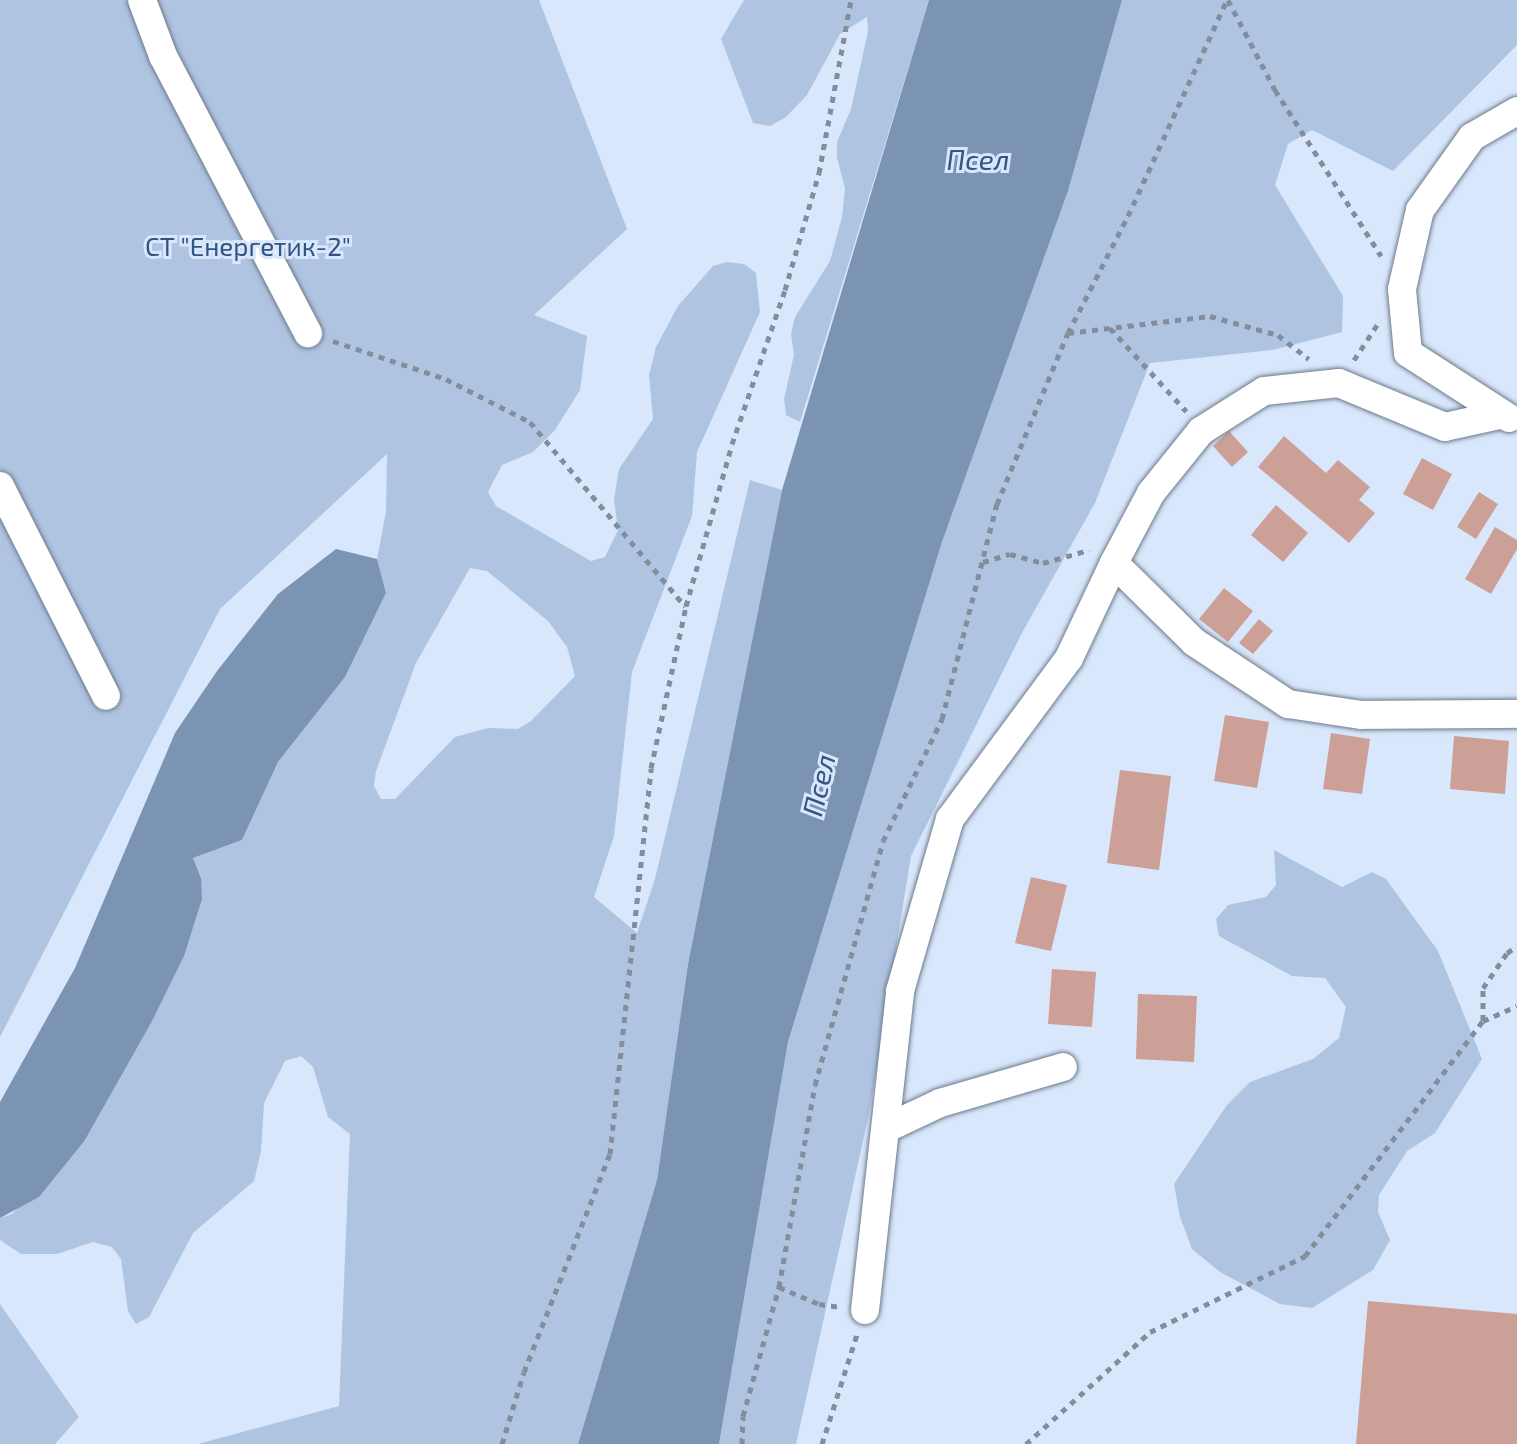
<!DOCTYPE html>
<html>
<head>
<meta charset="utf-8">
<style>
  body { margin:0 }
  #map { position:relative; width:1517px; height:1444px; overflow:hidden; background:#d8e7fb; font-family:"Exo 2",sans-serif }
  div>[style] { position:absolute }
  .green>* { inset:0; background:#afc4e1 }
  .water>* { inset:0; background:#7b94b4 }
  .building>* { inset:0; background:#cc9f97 }
  .path>* { height:5px; margin-top:-2.5px; transform-origin:0; background:repeating-linear-gradient(90deg,#838e9c 0 6px,transparent 0 12px) }
  .roads { filter:drop-shadow(0 0 2px #6d7a8b) drop-shadow(0 0 2px #6d7a8b) }
  .minor>* { height:28px; margin:-14px; padding:0 14px; transform-origin:14px; border-radius:14px; background:#fff }
  span { translate:-50% -50%; white-space:nowrap; text-align:center; line-height:1.15; -webkit-text-stroke:6px #d8e7fb; paint-order:stroke }
  .park-label { font-size:26px; color:#315482 }
  .water-label { font-size:28px; color:#325583; font-style:italic }
</style>
</head>
<body>
<div id="map">
  <div class="green">
    <div style="clip-path:polygon(evenodd,0 0,539px 0,627px 229px,534px 315px,587px 336px,580px 390px,555px 430px,533px 452px,502px 465px,488px 492px,496px 506px,591px 561px,605px 557px,618px 530px,614px 499px,619px 469px,653px 419px,649px 375px,656px 347px,678px 306px,713px 266px,727px 262px,744px 264px,756px 273px,760px 312px,697px 452px,692px 516px,632px 672px,614px 836px,594px 897px,637px 933px,655px 879px,750px 480px,782px 490px,688px 964px,657px 1180px,578px 1444px,198px 1444px,339px 1406px,350px 1134px,328px 1117px,313px 1067px,301px 1056px,285px 1061px,264px 1103px,261px 1151px,254px 1181px,193px 1233px,149px 1317px,136px 1324px,128px 1311px,121px 1259px,112px 1247px,93px 1242px,57px 1254px,21px 1254px,0 1240px,0 1218px,12px 1214px,85px 1140px,150px 1025px,201px 878px,193px 858px,242px 840px,278px 762px,345px 677px,386px 593px,377px 559px,386px 512px,387px 454px,220px 609px,0 1037px,0 0,470px 568px,487px 571px,548px 621px,567px 647px,575px 676px,531px 721px,518px 729px,488px 728px,455px 737px,395px 799px,381px 799px,374px 786px,376px 771px,416px 663px,470px 568px)"></div>
    <div style="clip-path:polygon(744px 0,929px 0,800px 422px,786px 415px,784px 399px,794px 355px,791px 334px,795px 317px,830px 261px,842px 217px,845px 188px,837px 158px,837px 142px,851px 109px,868px 31px,867px 17px,840px 34px,807px 95px,786px 117px,770px 126px,753px 123px,721px 39px)"></div>
    <div style="clip-path:polygon(1122px 0,1517px 0,1517px 45px,1393px 171px,1312px 130px,1288px 144px,1275px 185px,1343px 296px,1342px 332px,1273px 350px,1150px 363px,1095px 503px,1023px 631px,911px 856px,869px 1114px,796px 1444px,719px 1444px,788px 1042px,942px 542px,1068px 191px)"></div>
    <div style="clip-path:polygon(1274px 850px,1342px 887px,1372px 872px,1386px 879px,1438px 951px,1482px 1059px,1435px 1133px,1407px 1151px,1379px 1195px,1378px 1212px,1390px 1240px,1373px 1270px,1312px 1308px,1280px 1304px,1220px 1272px,1192px 1249px,1180px 1217px,1174px 1184px,1227px 1105px,1250px 1082px,1313px 1059px,1339px 1038px,1346px 1007px,1325px 978px,1292px 976px,1219px 936px,1216px 919px,1228px 905px,1266px 897px,1276px 885px)"></div>
    <div style="clip-path:polygon(0 1304px,79px 1417px,55px 1444px,0 1444px)"></div>
  </div>
  <div class="water">
    <div style="clip-path:polygon(929px 0,1122px 0,1068px 191px,942px 542px,788px 1042px,719px 1444px,578px 1444px,657px 1180px,688px 964px,782px 490px)"></div>
    <div style="clip-path:polygon(336px 549px,377px 559px,386px 593px,345px 677px,278px 762px,242px 840px,193px 858px,201px 878px,202px 899px,184px 956px,150px 1025px,85px 1140px,39px 1197px,0 1218px,0 1102px,75px 968px,175px 733px,217px 671px,278px 594px)"></div>
  </div>
  <div class="building">
    <div style="clip-path:polygon(1229px 431px,1248px 452px,1232px 467px,1213px 446px)"></div>
    <div style="clip-path:polygon(1284px 436px,1326px 473px,1338px 460px,1370px 487px,1359px 500px,1375px 513px,1349px 543px,1258px 467px)"></div>
    <div style="clip-path:polygon(1422px 458px,1452px 474px,1433px 510px,1403px 494px)"></div>
    <div style="clip-path:polygon(1479px 492px,1498px 504px,1476px 539px,1457px 527px)"></div>
    <div style="clip-path:polygon(1276px 505px,1308px 533px,1283px 562px,1251px 535px)"></div>
    <div style="clip-path:polygon(1495px 527px,1517px 540px,1517px 549px,1491px 594px,1465px 579px)"></div>
    <div style="clip-path:polygon(1224px 588px,1253px 611px,1228px 642px,1199px 619px)"></div>
    <div style="clip-path:polygon(1259px 619px,1273px 631px,1253px 654px,1239px 643px)"></div>
    <div style="clip-path:polygon(1225px 715px,1269px 722px,1257px 788px,1214px 781px)"></div>
    <div style="clip-path:polygon(1331px 733px,1370px 739px,1362px 794px,1323px 789px)"></div>
    <div style="clip-path:polygon(1454px 736px,1509px 741px,1505px 794px,1450px 789px)"></div>
    <div style="clip-path:polygon(1120px 770px,1171px 776px,1159px 870px,1107px 863px)"></div>
    <div style="clip-path:polygon(1031px 877px,1067px 885px,1051px 951px,1015px 943px)"></div>
    <div style="clip-path:polygon(1052px 969px,1096px 972px,1092px 1027px,1048px 1024px)"></div>
    <div style="clip-path:polygon(1138px 994px,1197px 996px,1194px 1062px,1136px 1059px)"></div>
    <div style="clip-path:polygon(1368px 1301px,1517px 1314px,1517px 1444px,1356px 1444px)"></div>
  </div>
  <div class="path">
    <div style="left:1228px;top:0;width:102px;rotate:62.4deg"></div>
    <div style="left:1275px;top:90px;width:197px;rotate:57.4deg"></div>
    <div style="left:1110px;top:328px;width:113px;rotate:47.5deg"></div>
    <div style="left:1068px;top:333px;width:143px;rotate:-6.8deg"></div>
    <div style="left:1210px;top:316px;width:71px;rotate:15.6deg"></div>
    <div style="left:1278px;top:335px;width:39px;rotate:38deg"></div>
    <div style="left:333px;top:341px;width:119px;rotate:18.6deg"></div>
    <div style="left:446px;top:379px;width:94px;rotate:27.1deg"></div>
    <div style="left:530px;top:422px;width:241px;rotate:49.9deg"></div>
    <div style="left:1354px;top:360px;width:42px;rotate:-56.7deg"></div>
    <div style="left:983px;top:562px;width:28px;rotate:-17deg"></div>
    <div style="left:1010px;top:554px;width:34px;rotate:15deg"></div>
    <div style="left:1043px;top:563px;width:48px;rotate:-15.8deg"></div>
    <div style="left:1483px;top:1021px;width:33px;rotate:-90deg"></div>
    <div style="left:1483px;top:988px;width:42px;rotate:-55.6deg"></div>
    <div style="left:1507px;top:953px;width:12px;rotate:-35deg"></div>
    <div style="left:779px;top:1287px;width:43px;rotate:23deg"></div>
    <div style="left:819px;top:1304px;width:22px;rotate:8deg"></div>
    <div style="left:502px;top:1444px;width:75px;rotate:-73deg"></div>
    <div style="left:524px;top:1372px;width:234px;rotate:-68.5deg"></div>
    <div style="left:610px;top:1154px;width:388px;rotate:-83.9deg"></div>
    <div style="left:651px;top:768px;width:166px;rotate:-77.8deg"></div>
    <div style="left:686px;top:606px;width:168px;rotate:-74.1deg"></div>
    <div style="left:732px;top:444px;width:163px;rotate:-71deg"></div>
    <div style="left:785px;top:290px;width:122px;rotate:-73.8deg"></div>
    <div style="left:819px;top:173px;width:176px;rotate:-79.5deg"></div>
    <div style="left:742px;top:1444px;width:28px;rotate:-88deg"></div>
    <div style="left:743px;top:1416px;width:134px;rotate:-74.4deg"></div>
    <div style="left:779px;top:1287px;width:205px;rotate:-79.9deg"></div>
    <div style="left:815px;top:1085px;width:253px;rotate:-74.4deg"></div>
    <div style="left:883px;top:841px;width:136px;rotate:-64.2deg"></div>
    <div style="left:942px;top:719px;width:222px;rotate:-75.7deg"></div>
    <div style="left:997px;top:504px;width:185px;rotate:-67.5deg"></div>
    <div style="left:1068px;top:333px;width:131px;rotate:-62.9deg"></div>
    <div style="left:1128px;top:216px;width:238px;rotate:-65.4deg"></div>
    <div style="left:822px;top:1444px;width:115px;rotate:-72.3deg"></div>
    <div style="left:1026px;top:1444px;width:167px;rotate:-42.1deg"></div>
    <div style="left:1150px;top:1332px;width:173px;rotate:-26.1deg"></div>
    <div style="left:1305px;top:1256px;width:295px;rotate:-52.9deg"></div>
    <div style="left:1483px;top:1021px;width:37px;rotate:-24deg"></div>
  </div>
  <div class="roads">
    <div class="minor">
      <div style="left:142px;top:0;width:60px;rotate:69.4deg"></div>
      <div style="left:163px;top:56px;width:313px;rotate:62.4deg"></div>
      <div style="left:1499px;top:415px;width:55px;rotate:167.5deg"></div>
      <div style="left:1445px;top:427px;width:115px;rotate:-157.5deg"></div>
      <div style="left:1339px;top:383px;width:75px;rotate:173.9deg"></div>
      <div style="left:1264px;top:391px;width:75px;rotate:147.6deg"></div>
      <div style="left:1201px;top:431px;width:80px;rotate:128.9deg"></div>
      <div style="left:1151px;top:493px;width:79px;rotate:117.9deg"></div>
      <div style="left:1114px;top:563px;width:112px;rotate:44.6deg"></div>
      <div style="left:1194px;top:642px;width:113px;rotate:33.4deg"></div>
      <div style="left:1288px;top:704px;width:75px;rotate:8.5deg"></div>
      <div style="left:1362px;top:715px;width:155px;rotate:-0.4deg"></div>
      <div style="left:1509px;top:418px;width:120px;rotate:-147.2deg"></div>
      <div style="left:1408px;top:353px;width:64px;rotate:-95.4deg"></div>
      <div style="left:1402px;top:289px;width:81px;rotate:-77.2deg"></div>
      <div style="left:1420px;top:210px;width:90px;rotate:-54.5deg"></div>
      <div style="left:1472px;top:137px;width:52px;rotate:-30deg"></div>
      <div style="left:0;top:486px;width:235px;rotate:63.2deg"></div>
      <div style="left:887px;top:1128px;width:59px;rotate:-25.3deg"></div>
      <div style="left:940px;top:1103px;width:128px;rotate:-16.3deg"></div>
      <div style="left:865px;top:1310px;width:321px;rotate:-83.7deg"></div>
      <div style="left:900px;top:991px;width:179px;rotate:-73.8deg"></div>
      <div style="left:950px;top:819px;width:200px;rotate:-53.5deg"></div>
      <div style="left:1069px;top:658px;width:105px;rotate:-64.7deg"></div>
    </div>
  </div>
  <div class="park-label">
    <span style="left:248px;top:246px">СТ "Енергетик-2"</span>
  </div>
  <div class="water-label">
    <span style="left:978px;top:159px">Псел</span>
    <span style="left:818px;top:785px;rotate:-77deg">Псел</span>
  </div>
</div>
</body>
</html>
